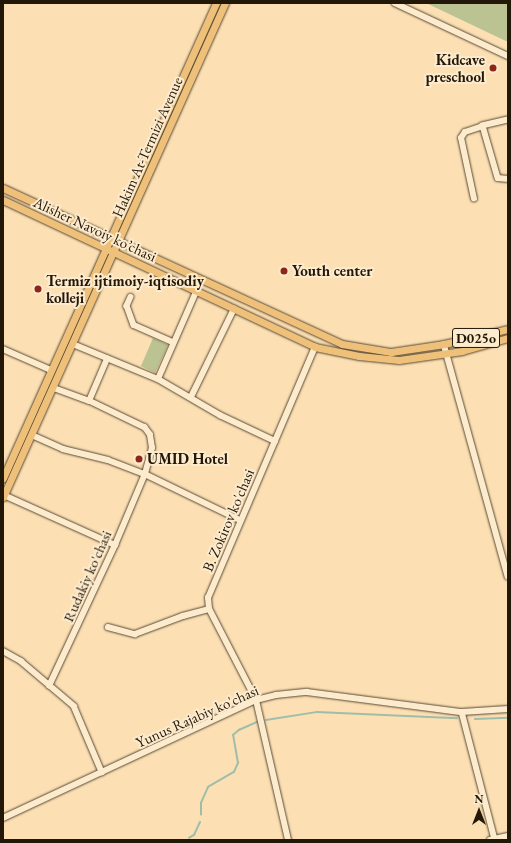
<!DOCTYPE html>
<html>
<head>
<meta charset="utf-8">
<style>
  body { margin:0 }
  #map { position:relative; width:511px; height:843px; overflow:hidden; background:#fce0b4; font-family:"EB Garamond",serif }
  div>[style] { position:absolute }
  .green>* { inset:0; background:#bac391 }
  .stream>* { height:1.5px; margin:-0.75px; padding:0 0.75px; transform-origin:0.75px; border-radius:0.75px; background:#a0bda9 }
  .roads { filter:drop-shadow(0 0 1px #594933) drop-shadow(0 0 1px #594933) }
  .minor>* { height:5.5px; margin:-2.75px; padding:0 2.75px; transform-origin:2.75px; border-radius:2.75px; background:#fdebce }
  .major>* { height:7px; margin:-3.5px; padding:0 3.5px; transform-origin:3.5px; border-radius:3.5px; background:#eec07a }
  .dots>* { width:11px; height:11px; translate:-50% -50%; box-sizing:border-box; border:2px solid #fdebce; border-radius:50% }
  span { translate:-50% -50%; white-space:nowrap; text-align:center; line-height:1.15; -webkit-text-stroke:4px #fdebce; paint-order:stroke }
  .shield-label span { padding:1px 3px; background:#fdebce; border:1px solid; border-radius:3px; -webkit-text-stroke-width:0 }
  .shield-label { font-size:14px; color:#231708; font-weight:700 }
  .poi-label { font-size:15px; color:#231708; font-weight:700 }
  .right { translate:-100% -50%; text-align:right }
  .left { translate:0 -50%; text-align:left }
  .street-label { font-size:15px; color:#231708 }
  .frame { position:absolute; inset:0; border:4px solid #231708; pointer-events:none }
  .north { position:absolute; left:459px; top:791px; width:40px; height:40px; -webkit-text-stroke:3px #fdebce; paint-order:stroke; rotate:0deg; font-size:11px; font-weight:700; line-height:16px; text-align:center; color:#231708 }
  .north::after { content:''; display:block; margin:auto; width:14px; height:18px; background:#231708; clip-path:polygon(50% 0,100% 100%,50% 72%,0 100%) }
</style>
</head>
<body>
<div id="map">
  <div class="green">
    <div style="clip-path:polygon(426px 3px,508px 3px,508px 42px,489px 33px)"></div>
    <div style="clip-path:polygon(153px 338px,168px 345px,155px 373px,141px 366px)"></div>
  </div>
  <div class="stream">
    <div style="left:475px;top:719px;width:33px;rotate:-2deg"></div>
    <div style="left:266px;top:720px;width:52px;rotate:-8.9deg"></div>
    <div style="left:317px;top:712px;width:140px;rotate:2.5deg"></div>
    <div style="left:201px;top:815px;width:12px;rotate:-90deg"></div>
    <div style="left:201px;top:803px;width:17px;rotate:-66deg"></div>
    <div style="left:208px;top:787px;width:30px;rotate:-30deg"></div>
    <div style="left:234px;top:772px;width:10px;rotate:-66deg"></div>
    <div style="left:238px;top:763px;width:28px;rotate:-100deg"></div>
    <div style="left:233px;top:735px;width:8px;rotate:-40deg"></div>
    <div style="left:239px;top:730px;width:20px;rotate:-24deg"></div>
    <div style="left:189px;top:838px;width:6px;rotate:-31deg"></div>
    <div style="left:194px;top:835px;width:14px;rotate:-65deg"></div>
  </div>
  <div class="roads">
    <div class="minor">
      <div style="left:395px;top:3px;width:125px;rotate:25.1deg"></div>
      <div style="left:508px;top:120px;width:26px;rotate:167deg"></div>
      <div style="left:483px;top:126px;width:54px;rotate:73.9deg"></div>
      <div style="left:498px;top:178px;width:10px;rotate:6deg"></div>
      <div style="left:474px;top:199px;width:62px;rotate:-102deg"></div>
      <div style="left:461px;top:138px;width:7px;rotate:-56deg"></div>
      <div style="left:465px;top:132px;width:19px;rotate:-18deg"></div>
      <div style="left:131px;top:297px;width:10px;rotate:114deg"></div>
      <div style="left:127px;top:306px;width:20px;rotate:70deg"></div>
      <div style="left:134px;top:325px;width:43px;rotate:23.6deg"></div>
      <div style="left:73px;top:344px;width:92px;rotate:22.4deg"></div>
      <div style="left:158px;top:379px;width:95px;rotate:-66.4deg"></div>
      <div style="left:444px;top:344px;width:241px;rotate:74.6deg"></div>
      <div style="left:3px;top:349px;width:52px;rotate:23.6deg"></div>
      <div style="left:158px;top:379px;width:72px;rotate:30.1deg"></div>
      <div style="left:220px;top:415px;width:61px;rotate:25.3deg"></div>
      <div style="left:54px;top:388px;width:37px;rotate:20deg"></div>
      <div style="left:89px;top:401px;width:46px;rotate:-66.8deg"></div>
      <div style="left:191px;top:397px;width:98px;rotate:-64deg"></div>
      <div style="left:32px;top:435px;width:34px;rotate:24deg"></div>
      <div style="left:63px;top:449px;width:46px;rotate:13.7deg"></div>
      <div style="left:108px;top:460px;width:40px;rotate:21deg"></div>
      <div style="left:145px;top:474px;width:106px;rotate:25.8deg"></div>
      <div style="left:4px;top:495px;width:122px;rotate:24.2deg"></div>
      <div style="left:108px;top:627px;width:28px;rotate:15deg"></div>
      <div style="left:135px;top:634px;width:51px;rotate:-20.6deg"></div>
      <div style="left:183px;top:616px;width:27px;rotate:-15deg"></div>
      <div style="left:3px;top:651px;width:21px;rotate:29deg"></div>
      <div style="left:21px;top:661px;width:70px;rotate:40.3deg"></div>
      <div style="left:74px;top:706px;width:72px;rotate:67deg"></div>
      <div style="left:49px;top:686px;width:156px;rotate:-64.9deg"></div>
      <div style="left:115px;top:545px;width:77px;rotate:-67.1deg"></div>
      <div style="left:145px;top:474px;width:27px;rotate:-75deg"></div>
      <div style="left:152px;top:448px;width:13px;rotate:-99deg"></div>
      <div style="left:150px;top:435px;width:9px;rotate:-126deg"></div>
      <div style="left:145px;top:428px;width:62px;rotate:-154.3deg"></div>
      <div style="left:462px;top:712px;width:132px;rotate:75.5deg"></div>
      <div style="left:3px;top:818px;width:279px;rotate:-25deg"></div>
      <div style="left:256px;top:700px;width:21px;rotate:-14deg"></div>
      <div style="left:276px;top:695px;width:31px;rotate:-6deg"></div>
      <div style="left:307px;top:692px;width:156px;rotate:7.4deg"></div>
      <div style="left:462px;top:712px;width:46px;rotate:-3.7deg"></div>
      <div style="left:288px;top:840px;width:144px;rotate:-102.9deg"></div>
      <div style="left:256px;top:700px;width:102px;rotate:-117.3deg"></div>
      <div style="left:209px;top:609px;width:11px;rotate:-95deg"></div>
      <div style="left:208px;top:598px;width:273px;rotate:-66.9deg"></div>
      <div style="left:490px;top:840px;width:18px;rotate:-13deg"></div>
    </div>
    <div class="major">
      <div style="left:3px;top:188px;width:373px;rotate:24.7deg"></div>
      <div style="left:342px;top:344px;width:50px;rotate:9.3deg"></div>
      <div style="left:391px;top:352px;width:54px;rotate:-8.6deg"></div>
      <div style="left:444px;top:344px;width:66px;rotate:-13.2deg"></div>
      <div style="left:3px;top:200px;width:345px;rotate:25.2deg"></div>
      <div style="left:315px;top:347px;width:45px;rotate:11.6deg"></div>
      <div style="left:359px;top:356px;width:40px;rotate:5.7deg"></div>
      <div style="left:399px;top:360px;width:64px;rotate:-8.1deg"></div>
      <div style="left:462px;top:351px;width:48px;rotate:-15.8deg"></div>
      <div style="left:3px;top:478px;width:521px;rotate:-65.85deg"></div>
      <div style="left:3px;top:497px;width:542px;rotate:-65.8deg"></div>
    </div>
  </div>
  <div class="dots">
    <div style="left:493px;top:68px;background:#8f2418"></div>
    <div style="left:284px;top:271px;background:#8f2418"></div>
    <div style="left:38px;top:289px;background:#8f2418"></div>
    <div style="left:139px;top:459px;background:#8f2418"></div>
  </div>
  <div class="shield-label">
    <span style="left:476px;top:338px">D025o</span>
  </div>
  <div class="poi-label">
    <span class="right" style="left:485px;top:68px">Kidcave<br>preschool</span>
    <span class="left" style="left:292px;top:271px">Youth center</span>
    <span class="left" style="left:46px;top:289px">Termiz ijtimoiy-iqtisodiy<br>kolleji</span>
    <span class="left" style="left:147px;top:459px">UMID Hotel</span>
  </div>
  <div class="street-label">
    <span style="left:147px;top:147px;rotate:-66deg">Hakim At-Termizi Avenue</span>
    <span style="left:95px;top:229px;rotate:25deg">Alisher Navoiy ko’chasi</span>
    <span style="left:228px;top:520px;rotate:-67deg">B. Zokirov ko'chasi</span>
    <span style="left:87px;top:576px;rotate:-66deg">Rudakiy ko'chasi</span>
    <span style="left:197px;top:716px;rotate:-24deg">Yunus Rajabiy ko'chasi</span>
  </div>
  <div class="frame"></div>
  <div class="north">N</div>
</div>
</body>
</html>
